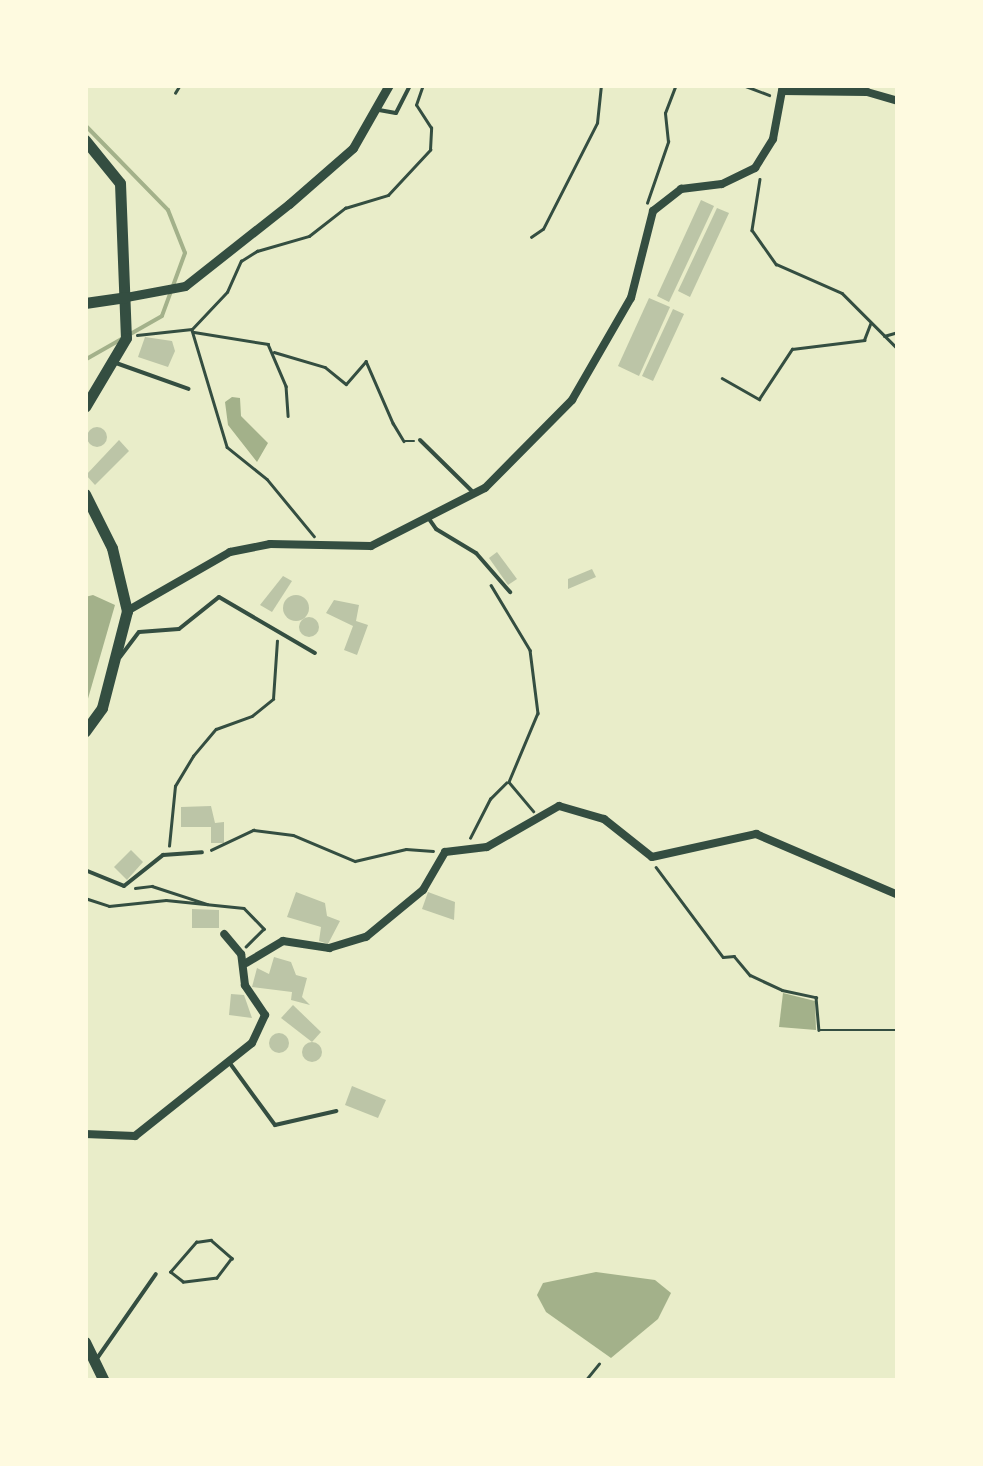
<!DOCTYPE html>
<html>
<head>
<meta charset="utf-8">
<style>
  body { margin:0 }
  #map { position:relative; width:983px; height:1466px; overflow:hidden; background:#e9edc9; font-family:"Archivo Narrow",sans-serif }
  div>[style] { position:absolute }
  .water>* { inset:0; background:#a3b18a }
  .stream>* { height:4px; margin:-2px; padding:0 2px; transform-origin:2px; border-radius:2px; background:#a3b18a }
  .building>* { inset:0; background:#bcc5a7 }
  .round { border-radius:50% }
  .path>* { height:2.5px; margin:-1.25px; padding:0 1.25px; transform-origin:1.25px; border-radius:1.25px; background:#344e41 }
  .service>* { height:4px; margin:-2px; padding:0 2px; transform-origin:2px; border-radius:2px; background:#344e41 }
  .minor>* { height:8px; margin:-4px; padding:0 4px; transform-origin:4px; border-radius:4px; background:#344e41 }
  .tertiary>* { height:9px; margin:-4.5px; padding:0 4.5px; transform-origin:4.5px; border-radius:4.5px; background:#344e41 }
  .primary>* { height:11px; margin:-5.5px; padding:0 5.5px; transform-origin:5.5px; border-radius:5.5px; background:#344e41 }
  span { translate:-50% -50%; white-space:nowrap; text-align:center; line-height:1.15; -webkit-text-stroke:10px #fefae0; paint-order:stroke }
  .frame { position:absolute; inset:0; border:88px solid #fefae0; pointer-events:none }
</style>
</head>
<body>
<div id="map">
  <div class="water">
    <div style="clip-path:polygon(232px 397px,240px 398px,241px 416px,268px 443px,257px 462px,228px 425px,225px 402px)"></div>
    <div style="clip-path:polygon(93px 595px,115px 605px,85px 709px,85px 597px)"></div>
    <div style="clip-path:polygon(783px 993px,815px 1001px,816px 1030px,779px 1027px)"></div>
    <div style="clip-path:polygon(596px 1272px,655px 1280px,671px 1293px,658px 1319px,611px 1358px,546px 1312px,537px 1295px,543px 1283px)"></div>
  </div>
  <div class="stream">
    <div style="left:85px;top:125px;width:119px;rotate:45.7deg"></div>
    <div style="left:168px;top:210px;width:46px;rotate:68.4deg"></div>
    <div style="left:185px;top:253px;width:67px;rotate:110.1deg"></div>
    <div style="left:162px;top:316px;width:89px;rotate:150.3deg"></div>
  </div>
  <div class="building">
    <div style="clip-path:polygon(701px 200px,714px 206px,669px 302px,657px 296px)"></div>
    <div style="clip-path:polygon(717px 208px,729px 213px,690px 297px,678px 291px)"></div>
    <div style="clip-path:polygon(649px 298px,670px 307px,639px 376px,618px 366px)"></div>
    <div style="clip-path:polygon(673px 309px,684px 314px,653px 381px,642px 376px)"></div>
    <div style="clip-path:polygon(145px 337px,172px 341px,175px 351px,168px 367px,138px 357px)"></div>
    <div class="round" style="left:87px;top:427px;width:20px;height:20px"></div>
    <div style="clip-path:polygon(119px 440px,129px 451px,95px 485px,86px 475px)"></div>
    <div style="clip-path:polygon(497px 552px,517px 579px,508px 585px,489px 558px)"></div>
    <div style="clip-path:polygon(592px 569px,596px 577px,568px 589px,568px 579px)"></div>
    <div style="clip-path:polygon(283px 576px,292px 581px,272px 612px,260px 605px)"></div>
    <div class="round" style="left:283px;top:595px;width:26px;height:26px"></div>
    <div style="clip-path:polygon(334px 600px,359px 605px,356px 621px,368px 625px,357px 655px,344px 650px,353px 626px,326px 613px)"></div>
    <div class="round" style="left:299px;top:617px;width:20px;height:20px"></div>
    <div style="clip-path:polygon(211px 806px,215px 823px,224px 822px,224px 843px,211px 843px,211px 827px,181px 827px,181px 807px)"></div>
    <div style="clip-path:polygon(131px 850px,143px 862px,127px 880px,114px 867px)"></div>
    <div style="clip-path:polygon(296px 892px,325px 903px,327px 916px,340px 921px,328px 944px,319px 941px,321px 927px,287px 917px)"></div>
    <div style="clip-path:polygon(428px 892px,455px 902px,454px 920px,422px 909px)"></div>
    <div style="clip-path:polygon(192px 909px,219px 910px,219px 928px,192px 928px)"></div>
    <div style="clip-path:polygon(274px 957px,291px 962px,296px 975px,307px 978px,302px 997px,310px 1005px,291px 1000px,292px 992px,252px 987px,257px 968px,269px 974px)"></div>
    <div style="clip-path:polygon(231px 994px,244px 995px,252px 1018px,229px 1015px)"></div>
    <div style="clip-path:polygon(293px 1005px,321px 1032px,312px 1042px,281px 1018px)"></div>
    <div class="round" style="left:269px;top:1033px;width:20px;height:20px"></div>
    <div class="round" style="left:302px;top:1042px;width:20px;height:20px"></div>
    <div style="clip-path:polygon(352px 1086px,386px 1100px,378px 1118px,345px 1105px)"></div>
  </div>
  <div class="path">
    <div style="left:743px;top:85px;width:28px;rotate:21deg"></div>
    <div style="left:175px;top:93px;width:9px;rotate:-58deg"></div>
    <div style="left:760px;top:179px;width:52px;rotate:98.9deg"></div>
    <div style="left:752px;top:230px;width:42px;rotate:54.8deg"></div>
    <div style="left:776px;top:264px;width:72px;rotate:23.7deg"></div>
    <div style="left:842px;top:293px;width:79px;rotate:45deg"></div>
    <div style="left:647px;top:203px;width:65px;rotate:-71deg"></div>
    <div style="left:668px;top:142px;width:29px;rotate:-96deg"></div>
    <div style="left:665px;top:113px;width:30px;rotate:-69deg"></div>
    <div style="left:531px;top:237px;width:14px;rotate:-34deg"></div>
    <div style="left:543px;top:229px;width:119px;rotate:-63deg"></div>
    <div style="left:597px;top:123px;width:38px;rotate:-84deg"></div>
    <div style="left:192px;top:330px;width:122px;rotate:73.3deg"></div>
    <div style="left:227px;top:447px;width:51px;rotate:38.7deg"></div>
    <div style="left:267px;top:479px;width:74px;rotate:50.5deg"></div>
    <div style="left:194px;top:332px;width:75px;rotate:9.2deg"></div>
    <div style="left:268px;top:344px;width:46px;rotate:66.8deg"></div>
    <div style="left:286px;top:386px;width:30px;rotate:86deg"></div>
    <div style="left:137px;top:335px;width:55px;rotate:-6.2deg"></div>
    <div style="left:192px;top:329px;width:51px;rotate:-46.6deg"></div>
    <div style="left:227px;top:292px;width:34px;rotate:-66deg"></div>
    <div style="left:241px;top:261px;width:19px;rotate:-32deg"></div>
    <div style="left:257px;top:251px;width:54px;rotate:-16.1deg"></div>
    <div style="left:309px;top:236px;width:46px;rotate:-37.9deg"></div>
    <div style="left:345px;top:208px;width:45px;rotate:-16.8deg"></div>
    <div style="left:388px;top:195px;width:62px;rotate:-47deg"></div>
    <div style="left:430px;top:150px;width:22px;rotate:-87deg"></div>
    <div style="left:431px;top:128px;width:27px;rotate:-123deg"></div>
    <div style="left:416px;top:105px;width:21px;rotate:-71deg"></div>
    <div style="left:884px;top:336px;width:15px;rotate:-16deg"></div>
    <div style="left:274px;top:352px;width:53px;rotate:16.4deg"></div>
    <div style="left:325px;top:367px;width:27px;rotate:39deg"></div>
    <div style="left:346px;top:384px;width:30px;rotate:-49deg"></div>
    <div style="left:366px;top:361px;width:68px;rotate:66.5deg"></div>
    <div style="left:393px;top:423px;width:21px;rotate:59deg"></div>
    <div style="left:404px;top:441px;width:10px"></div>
    <div style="left:722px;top:378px;width:43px;rotate:29.6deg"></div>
    <div style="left:759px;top:399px;width:60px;rotate:-56.6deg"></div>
    <div style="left:792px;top:349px;width:73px;rotate:-7.1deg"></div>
    <div style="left:864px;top:340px;width:17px;rotate:-69deg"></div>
    <div style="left:491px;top:585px;width:76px;rotate:59deg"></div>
    <div style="left:530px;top:650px;width:64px;rotate:82.8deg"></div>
    <div style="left:538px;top:713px;width:75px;rotate:112.8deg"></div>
    <div style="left:509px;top:782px;width:38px;rotate:50deg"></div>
    <div style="left:470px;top:838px;width:44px;rotate:-62.9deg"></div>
    <div style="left:490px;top:799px;width:23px;rotate:-45deg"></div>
    <div style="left:169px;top:846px;width:60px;rotate:-84.3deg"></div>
    <div style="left:175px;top:786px;width:35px;rotate:-59deg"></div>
    <div style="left:193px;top:756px;width:35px;rotate:-50deg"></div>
    <div style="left:216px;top:729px;width:38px;rotate:-20deg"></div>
    <div style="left:252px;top:716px;width:27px;rotate:-39deg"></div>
    <div style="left:273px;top:699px;width:58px;rotate:-86.1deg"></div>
    <div style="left:211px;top:850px;width:47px;rotate:-25.5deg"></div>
    <div style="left:253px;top:830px;width:40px;rotate:7.1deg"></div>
    <div style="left:293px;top:835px;width:67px;rotate:22.8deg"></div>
    <div style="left:355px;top:861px;width:52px;rotate:-13.2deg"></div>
    <div style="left:406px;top:849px;width:27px;rotate:4deg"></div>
    <div style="left:656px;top:867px;width:112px;rotate:53.3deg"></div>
    <div style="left:723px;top:957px;width:11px;rotate:-5deg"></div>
    <div style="left:734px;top:956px;width:25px;rotate:50deg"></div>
    <div style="left:750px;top:975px;width:35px;rotate:25deg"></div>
    <div style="left:782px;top:990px;width:35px;rotate:12deg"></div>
    <div style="left:816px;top:997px;width:33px;rotate:85deg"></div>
    <div style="left:819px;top:1030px;width:79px"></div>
    <div style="left:135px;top:888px;width:17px;rotate:-7deg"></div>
    <div style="left:152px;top:886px;width:58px;rotate:18.1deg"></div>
    <div style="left:85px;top:898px;width:25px;rotate:18deg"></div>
    <div style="left:109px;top:906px;width:57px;rotate:-6deg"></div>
    <div style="left:166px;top:900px;width:78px;rotate:5.9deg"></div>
    <div style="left:244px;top:908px;width:29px;rotate:46deg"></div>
    <div style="left:264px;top:929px;width:25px;rotate:135deg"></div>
    <div style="left:211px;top:1240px;width:28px;rotate:41deg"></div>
    <div style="left:232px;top:1258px;width:25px;rotate:127deg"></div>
    <div style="left:217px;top:1278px;width:34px;rotate:173deg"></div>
    <div style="left:183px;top:1282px;width:16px;rotate:-142deg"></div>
    <div style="left:170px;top:1272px;width:40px;rotate:-49deg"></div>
    <div style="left:196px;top:1242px;width:15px;rotate:-8deg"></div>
    <div style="left:585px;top:1381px;width:22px;rotate:-51deg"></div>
  </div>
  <div class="service">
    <div style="left:379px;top:110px;width:17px;rotate:10deg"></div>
    <div style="left:396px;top:113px;width:31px;rotate:-63deg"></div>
    <div style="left:116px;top:363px;width:77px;rotate:19.6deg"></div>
    <div style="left:420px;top:440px;width:77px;rotate:44.5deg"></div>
    <div style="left:427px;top:516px;width:16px;rotate:55deg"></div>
    <div style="left:436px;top:529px;width:47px;rotate:31deg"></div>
    <div style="left:476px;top:553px;width:52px;rotate:48.9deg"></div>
    <div style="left:120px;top:657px;width:31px;rotate:-53deg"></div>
    <div style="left:139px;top:632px;width:40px;rotate:-4.3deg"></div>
    <div style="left:179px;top:629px;width:51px;rotate:-38.7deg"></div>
    <div style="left:219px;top:597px;width:111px;rotate:30.3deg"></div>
    <div style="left:85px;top:870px;width:42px;rotate:22.3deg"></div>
    <div style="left:124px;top:886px;width:50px;rotate:-38.5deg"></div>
    <div style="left:163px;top:855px;width:39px;rotate:-4deg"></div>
    <div style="left:229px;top:1062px;width:78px;rotate:53.9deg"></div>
    <div style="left:275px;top:1125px;width:63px;rotate:-12.9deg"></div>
    <div style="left:98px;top:1357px;width:101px;rotate:-55.1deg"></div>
  </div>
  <div class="minor">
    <div style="left:782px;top:91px;width:85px;rotate:0.7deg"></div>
    <div style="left:867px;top:92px;width:32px;rotate:16deg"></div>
    <div style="left:127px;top:611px;width:119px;rotate:-29.8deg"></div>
    <div style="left:230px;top:552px;width:41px;rotate:-11.3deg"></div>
    <div style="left:270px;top:544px;width:101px;rotate:1.1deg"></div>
    <div style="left:371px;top:546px;width:128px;rotate:-27deg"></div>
    <div style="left:485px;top:488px;width:124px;rotate:-45.3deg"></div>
    <div style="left:572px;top:400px;width:118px;rotate:-60deg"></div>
    <div style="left:631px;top:298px;width:90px;rotate:-75.8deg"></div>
    <div style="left:653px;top:211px;width:36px;rotate:-38deg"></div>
    <div style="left:681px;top:189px;width:41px;rotate:-7deg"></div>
    <div style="left:722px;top:184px;width:37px;rotate:-26deg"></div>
    <div style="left:755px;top:168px;width:34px;rotate:-58deg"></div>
    <div style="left:773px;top:139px;width:55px;rotate:-79.5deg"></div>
    <div style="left:246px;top:963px;width:43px;rotate:-30.7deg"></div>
    <div style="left:283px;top:941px;width:47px;rotate:8.7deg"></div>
    <div style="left:329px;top:948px;width:39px;rotate:-17deg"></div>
    <div style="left:366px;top:937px;width:74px;rotate:-39.5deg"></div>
    <div style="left:423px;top:890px;width:44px;rotate:-59.9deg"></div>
    <div style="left:445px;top:852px;width:42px;rotate:-6.8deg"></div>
    <div style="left:487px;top:847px;width:83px;rotate:-29.7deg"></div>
    <div style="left:559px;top:806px;width:47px;rotate:16.1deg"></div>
    <div style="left:604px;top:819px;width:61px;rotate:38.4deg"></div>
    <div style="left:652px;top:857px;width:107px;rotate:-12.5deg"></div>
    <div style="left:756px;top:834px;width:155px;rotate:23.2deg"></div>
    <div style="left:85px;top:1134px;width:50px;rotate:2.3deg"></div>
    <div style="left:135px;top:1136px;width:149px;rotate:-38.5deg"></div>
    <div style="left:252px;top:1043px;width:31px;rotate:-65deg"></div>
    <div style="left:265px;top:1015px;width:36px;rotate:-124deg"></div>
    <div style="left:245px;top:985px;width:31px;rotate:-97deg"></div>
    <div style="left:241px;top:954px;width:26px;rotate:-130deg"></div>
  </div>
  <div class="tertiary">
    <div style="left:126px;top:297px;width:60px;rotate:-10.6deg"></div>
    <div style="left:185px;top:286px;width:132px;rotate:-38.3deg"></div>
    <div style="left:289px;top:204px;width:85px;rotate:-41.2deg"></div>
    <div style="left:353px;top:148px;width:73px;rotate:-60.3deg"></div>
  </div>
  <div class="primary">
    <div style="left:85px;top:140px;width:55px;rotate:50.9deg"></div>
    <div style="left:120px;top:183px;width:155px;rotate:87.8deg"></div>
    <div style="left:126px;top:338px;width:80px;rotate:120.7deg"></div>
    <div style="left:85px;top:303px;width:41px;rotate:-8.3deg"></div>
    <div style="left:85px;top:494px;width:60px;rotate:63.4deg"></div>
    <div style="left:112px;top:548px;width:65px;rotate:76.6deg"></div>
    <div style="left:127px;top:611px;width:100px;rotate:104.5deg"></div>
    <div style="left:102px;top:708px;width:29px;rotate:126deg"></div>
    <div style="left:85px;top:1342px;width:43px;rotate:64deg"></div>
  </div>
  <div class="frame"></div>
</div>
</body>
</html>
